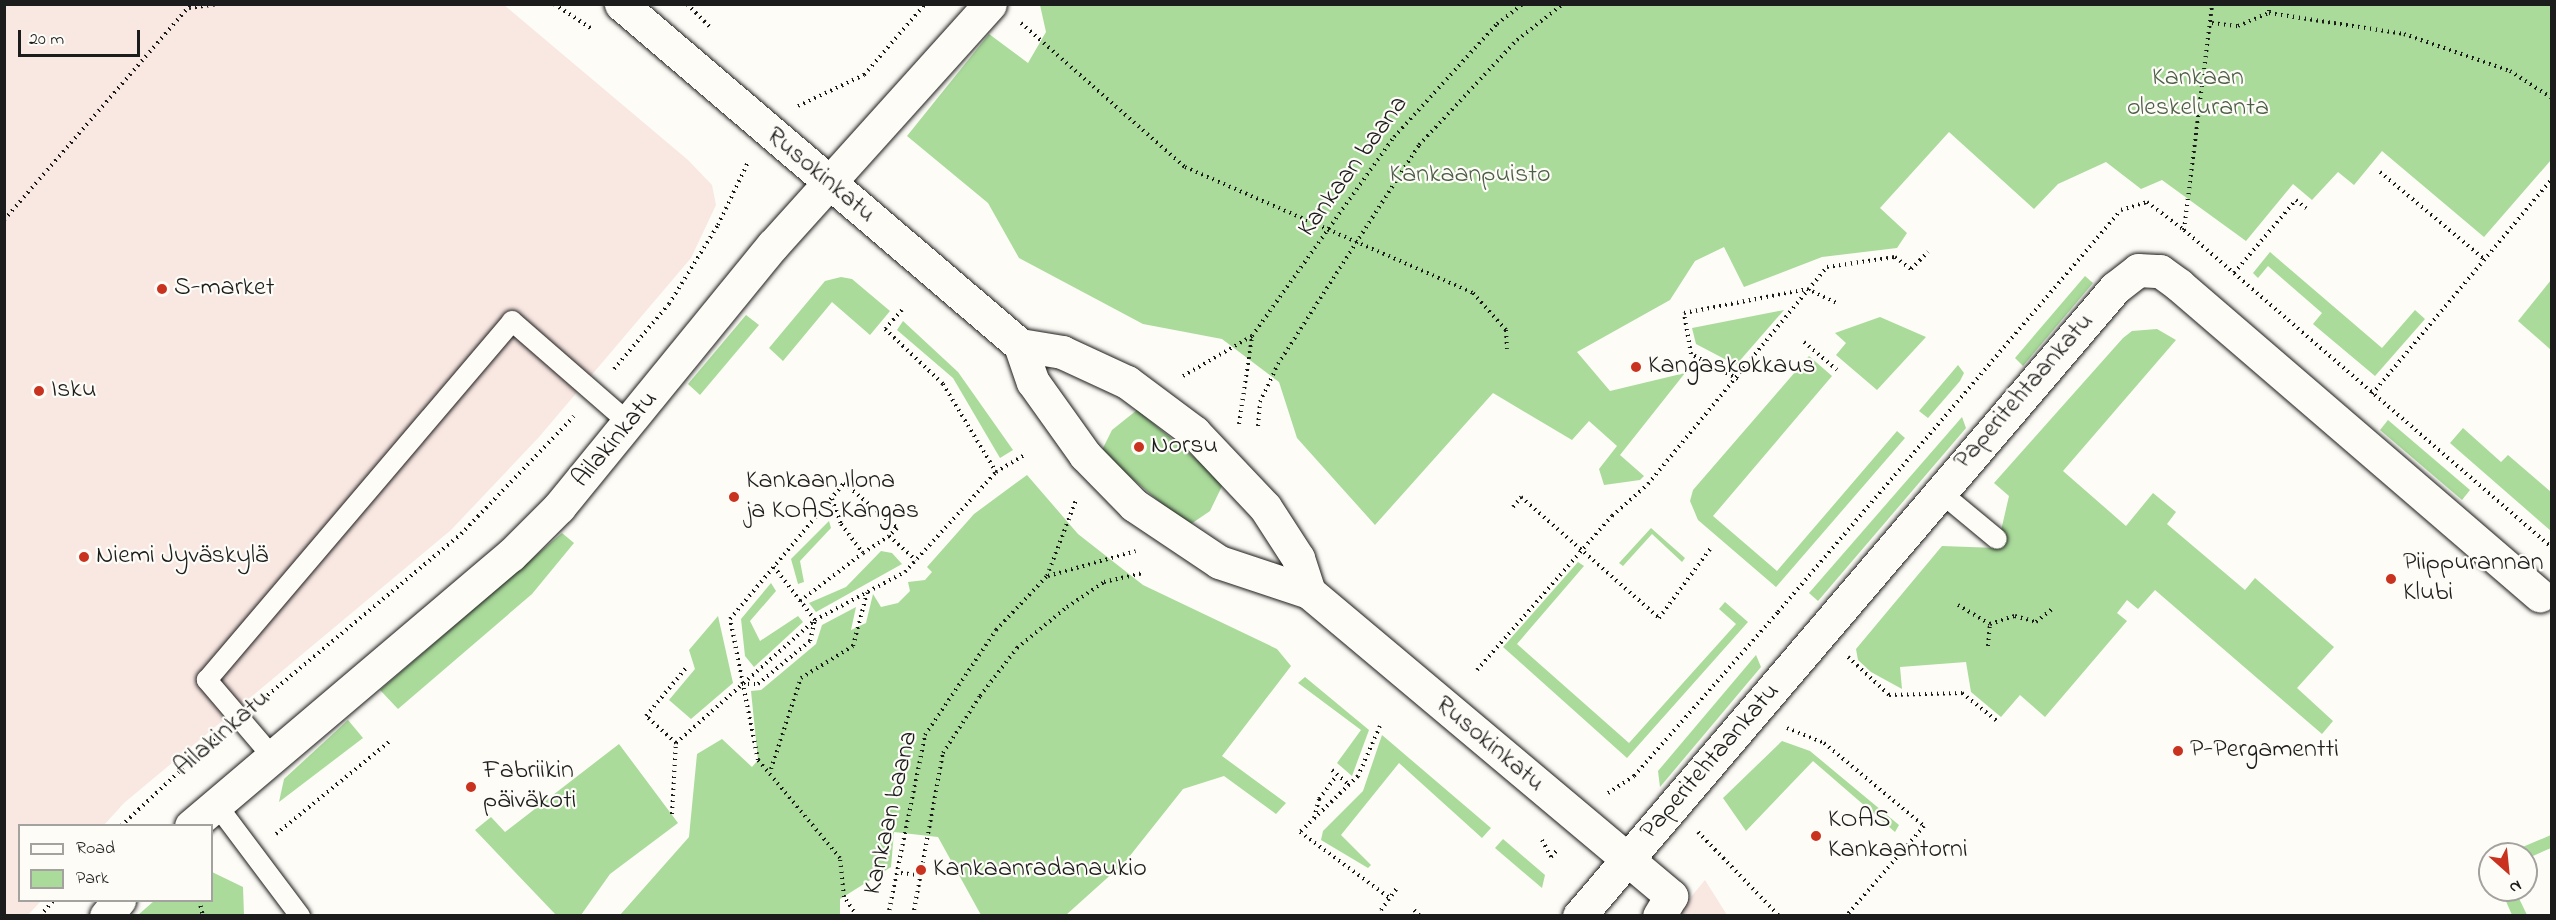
<!DOCTYPE html>
<html>
<head>
<meta charset="utf-8">
<style>
  body { margin:0 }
  #map { position:relative; width:2556px; height:920px; overflow:hidden; background:#fdfcf7; font-family:"Indie Flower",sans-serif }
  div>[style] { position:absolute }
  .built>* { inset:0; background:#f9e7e2 }
  .green>* { inset:0; background:#aadb9b }
  .path>* { height:4px; margin-top:-2px; transform-origin:0; background:repeating-linear-gradient(90deg,#1c1c1c 0 1.5px,transparent 0 6px) }
  .roads { filter:drop-shadow(0 0 2px #1c1c1c) drop-shadow(0 0 2px #1c1c1c) }
  .lane>* { height:20px; margin:-10px; padding:0 10px; transform-origin:10px; border-radius:10px; background:#fdfcf7 }
  .street>* { height:33px; margin:-16.5px; padding:0 16.5px; transform-origin:16.5px; border-radius:16.5px; background:#fdfcf7 }
  .dots>* { width:16px; height:16px; translate:-50% -50%; box-sizing:border-box; border:3px solid #fdfcf7; border-radius:50% }
  span { translate:-50% -50%; white-space:nowrap; text-align:center; line-height:1.15; -webkit-text-stroke:4.5px #fdfcf7; paint-order:stroke }
  .park-label { font-size:26px; color:#4e5f48 }
  .street-label { font-size:26px; color:#1c1c1c }
  .poi-label { font-size:26px; color:#1c1c1c }
  .left { translate:0 -50%; text-align:left }
  .frame { position:absolute; inset:0; border:6px solid #1c1c1c; pointer-events:none }
  .legend { position:absolute; left:18px; top:824px; width:195px; height:78px; box-sizing:border-box; background:#fdfcf7; border:2px solid #a3a29f; margin:0; padding:8px 10px; list-style:none; font-size:18px; color:#1c1c1c }
  .legend li { display:flex; align-items:center; gap:12px; height:30px }
  .legend b { width:30px; border:2px solid #a3a29f }
  .north { position:absolute; left:2478px; top:842px; width:60px; height:60px; box-sizing:border-box; background:#fdfcf7; border:2px solid #a3a29f; border-radius:50%; rotate:153deg; font-size:16px; font-weight:700; line-height:24px; text-align:center; color:#1c1c1c }
  .north::after { content:''; display:block; margin:auto; width:21px; height:27px; background:#c8321e; clip-path:polygon(50% 0,100% 100%,50% 72%,0 100%) }
  .scale { position:absolute; left:18px; top:30px; width:122px; height:27px; box-sizing:border-box; border:3px solid #1c1c1c; border-top:0; padding-left:8px; font-size:18px; line-height:21px; white-space:nowrap; color:#1c1c1c; -webkit-text-stroke:4px #fdfcf7; paint-order:stroke }
</style>
</head>
<body>
<div id="map">
  <div class="built">
    <div style="clip-path:polygon(5px 5px,504px 5px,688px 160px,712px 185px,716px 205px,691px 258px,539px 437px,451px 530px,124px 803px,104px 825px,20px 826px,20px 900px,41px 901px,28px 915px,5px 916px)"></div>
    <div style="clip-path:polygon(1705px 880px,1727px 915px,1675px 916px)"></div>
  </div>
  <div class="green">
    <div style="clip-path:polygon(1040px 5px,2551px 5px,2551px 160px,2484px 237px,2382px 151px,2354px 185px,2338px 172px,2312px 200px,2293px 184px,2246px 241px,2162px 180px,2141px 189px,2106px 162px,2058px 184px,2034px 209px,1949px 132px,1880px 208px,1907px 233px,1897px 248px,1822px 257px,1744px 287px,1724px 247px,1695px 261px,1670px 300px,1577px 352px,1610px 391px,1685px 373px,1620px 455px,1644px 476px,1640px 480px,1604px 485px,1599px 469px,1617px 446px,1589px 421px,1572px 440px,1493px 393px,1375px 525px,1297px 438px,1279px 382px,1222px 339px,1143px 324px,1019px 258px,988px 203px,907px 136px,989px 34px,1028px 63px,1046px 32px)"></div>
    <div style="clip-path:polygon(2270px 252px,2382px 348px,2415px 310px,2425px 319px,2375px 376px,2313px 324px,2322px 313px,2268px 266px,2258px 278px,2253px 273px)"></div>
    <div style="clip-path:polygon(2085px 276px,2093px 283px,2023px 366px,2015px 358px)"></div>
    <div style="clip-path:polygon(841px 277px,852px 279px,890px 311px,870px 335px,832px 302px,783px 361px,769px 348px,825px 281px)"></div>
    <div style="clip-path:polygon(2551px 280px,2551px 350px,2518px 321px)"></div>
    <div style="clip-path:polygon(1784px 310px,1736px 365px,1696px 344px,1692px 328px)"></div>
    <div style="clip-path:polygon(746px 315px,759px 325px,700px 395px,688px 384px)"></div>
    <div style="clip-path:polygon(1880px 317px,1926px 337px,1877px 390px,1836px 355px,1846px 343px,1835px 333px)"></div>
    <div style="clip-path:polygon(903px 321px,958px 372px,1013px 450px,1000px 458px,953px 378px,897px 330px)"></div>
    <div style="clip-path:polygon(2157px 329px,2176px 340px,2063px 471px,2126px 526px,2153px 493px,2176px 512px,2167px 524px,2245px 590px,2255px 578px,2334px 647px,2297px 688px,2333px 721px,2322px 734px,2155px 590px,2138px 609px,2127px 600px,2117px 613px,2127px 621px,2045px 717px,2020px 695px,2001px 717px,1971px 692px,1966px 662px,1900px 667px,1902px 689px,1871px 672px,1858px 660px,1856px 649px,1942px 546px,1997px 548px,2009px 496px,1994px 483px,2123px 338px,2132px 331px)"></div>
    <div style="clip-path:polygon(1809px 356px,1832px 376px,1713px 516px,1777px 571px,1897px 431px,1905px 438px,1776px 587px,1698px 520px,1690px 501px,1693px 490px)"></div>
    <div style="clip-path:polygon(1958px 365px,1964px 373px,1960px 381px,1928px 418px,1919px 411px)"></div>
    <div style="clip-path:polygon(1137px 410px,1224px 482px,1210px 511px,1188px 526px,1101px 452px,1112px 430px)"></div>
    <div style="clip-path:polygon(1962px 417px,1966px 428px,1818px 601px,1809px 593px)"></div>
    <div style="clip-path:polygon(2388px 420px,2470px 490px,2462px 500px,2380px 430px)"></div>
    <div style="clip-path:polygon(2463px 428px,2501px 462px,2508px 455px,2551px 492px,2551px 531px,2450px 443px)"></div>
    <div style="clip-path:polygon(1027px 475px,1078px 534px,1143px 585px,1277px 649px,1291px 666px,1222px 756px,1286px 803px,1276px 814px,1224px 776px,1183px 789px,1125px 862px,1066px 915px,981px 915px,938px 837px,894px 832px,891px 867px,840px 899px,840px 915px,620px 915px,689px 837px,697px 754px,722px 739px,752px 767px,758px 760px,751px 691px,761px 690px,816px 644px,822px 625px,856px 607px,851px 630px,866px 623px,873px 594px,881px 607px,898px 603px,910px 591px,908px 582px,925px 580px,932px 572px,927px 567px,974px 514px)"></div>
    <div style="clip-path:polygon(829px 521px,831px 528px,800px 561px,804px 582px,798px 584px,791px 559px)"></div>
    <div style="clip-path:polygon(1651px 528px,1685px 558px,1682px 562px,1652px 534px,1623px 566px,1619px 563px)"></div>
    <div style="clip-path:polygon(562px 533px,574px 543px,532px 594px,398px 709px,380px 690px)"></div>
    <div style="clip-path:polygon(881px 551px,892px 553px,902px 564px,816px 612px,809px 603px,846px 587px)"></div>
    <div style="clip-path:polygon(1578px 562px,1584px 566px,1517px 644px,1629px 743px,1736px 624px,1719px 609px,1725px 602px,1748px 622px,1627px 758px,1503px 647px)"></div>
    <div style="clip-path:polygon(771px 583px,776px 591px,750px 621px,760px 641px,798px 616px,803px 622px,754px 667px,745px 656px,741px 619px)"></div>
    <div style="clip-path:polygon(718px 616px,733px 683px,691px 719px,669px 700px,695px 669px,689px 650px)"></div>
    <div style="clip-path:polygon(1756px 655px,1761px 667px,1660px 787px,1658px 771px)"></div>
    <div style="clip-path:polygon(1305px 677px,1369px 730px,1352px 776px,1337px 763px,1361px 730px,1298px 683px)"></div>
    <div style="clip-path:polygon(348px 720px,363px 738px,279px 802px,284px 779px)"></div>
    <div style="clip-path:polygon(1382px 735px,1491px 828px,1482px 838px,1399px 763px,1341px 835px,1371px 865px,1368px 868px,1321px 840px,1323px 831px,1363px 791px)"></div>
    <div style="clip-path:polygon(1782px 741px,1810px 751px,1899px 825px,1895px 832px,1813px 761px,1746px 831px,1723px 798px)"></div>
    <div style="clip-path:polygon(619px 744px,678px 823px,610px 874px,581px 915px,556px 915px,475px 830px,491px 817px,505px 832px)"></div>
    <div style="clip-path:polygon(2551px 835px,2551px 848px,2526px 859px,2526px 854px,2506px 854px)"></div>
    <div style="clip-path:polygon(1503px 839px,1545px 875px,1542px 888px,1495px 848px)"></div>
    <div style="clip-path:polygon(212px 872px,243px 887px,244px 915px,138px 915px,154px 901px,212px 900px)"></div>
    <div style="clip-path:polygon(2501px 890px,2515px 890px,2527px 915px,2512px 915px)"></div>
  </div>
  <div class="path">
    <div style="left:554px;top:4px;width:45px;rotate:33.3deg"></div>
    <div style="left:687px;top:4px;width:33px;rotate:45deg"></div>
    <div style="left:2269px;top:4px;width:9px;rotate:90deg"></div>
    <div style="left:189px;top:8px;width:29px;rotate:-8deg"></div>
    <div style="left:1021px;top:23px;width:218px;rotate:41.3deg"></div>
    <div style="left:1185px;top:167px;width:314px;rotate:23.6deg"></div>
    <div style="left:1473px;top:293px;width:50px;rotate:48.3deg"></div>
    <div style="left:1506px;top:330px;width:19px;rotate:87deg"></div>
    <div style="left:2212px;top:23px;width:26px;rotate:7deg"></div>
    <div style="left:2238px;top:26px;width:34px;rotate:-23deg"></div>
    <div style="left:2269px;top:13px;width:137px;rotate:8.8deg"></div>
    <div style="left:2404px;top:34px;width:112px;rotate:19.2deg"></div>
    <div style="left:2510px;top:71px;width:50px;rotate:32.7deg"></div>
    <div style="left:798px;top:106px;width:73px;rotate:-25.2deg"></div>
    <div style="left:864px;top:75px;width:94px;rotate:-49.3deg"></div>
    <div style="left:2380px;top:172px;width:134px;rotate:39.9deg"></div>
    <div style="left:4px;top:220px;width:286px;rotate:-49.1deg"></div>
    <div style="left:2184px;top:230px;width:486px;rotate:40.8deg"></div>
    <div style="left:2234px;top:273px;width:96px;rotate:-49.7deg"></div>
    <div style="left:2296px;top:200px;width:13px;rotate:39deg"></div>
    <div style="left:902px;top:310px;width:25px;rotate:132deg"></div>
    <div style="left:885px;top:329px;width:80px;rotate:43.5deg"></div>
    <div style="left:943px;top:384px;width:103px;rotate:58.9deg"></div>
    <div style="left:996px;top:472px;width:35px;rotate:-31deg"></div>
    <div style="left:1804px;top:342px;width:43px;rotate:40.3deg"></div>
    <div style="left:614px;top:369px;width:85px;rotate:-49.8deg"></div>
    <div style="left:669px;top:304px;width:93px;rotate:-58.2deg"></div>
    <div style="left:718px;top:225px;width:70px;rotate:-64.5deg"></div>
    <div style="left:1183px;top:376px;width:80px;rotate:-30.1deg"></div>
    <div style="left:1252px;top:336px;width:244px;rotate:-54.5deg"></div>
    <div style="left:1394px;top:137px;width:153px;rotate:-47.7deg"></div>
    <div style="left:1497px;top:24px;width:33px;rotate:-38deg"></div>
    <div style="left:1738px;top:379px;width:53px;rotate:-152deg"></div>
    <div style="left:1691px;top:354px;width:42px;rotate:-99.7deg"></div>
    <div style="left:1684px;top:313px;width:125px;rotate:-11deg"></div>
    <div style="left:1807px;top:289px;width:35px;rotate:25deg"></div>
    <div style="left:2372px;top:394px;width:280px;rotate:-50.1deg"></div>
    <div style="left:1239px;top:424px;width:88px;rotate:-81.5deg"></div>
    <div style="left:1258px;top:426px;width:24px;rotate:-85deg"></div>
    <div style="left:1260px;top:402px;width:42px;rotate:-64.7deg"></div>
    <div style="left:1278px;top:364px;width:260px;rotate:-57.2deg"></div>
    <div style="left:1419px;top:145px;width:144px;rotate:-47deg"></div>
    <div style="left:1517px;top:40px;width:58px;rotate:-38deg"></div>
    <div style="left:832px;top:499px;width:27px;rotate:70deg"></div>
    <div style="left:841px;top:524px;width:36px;rotate:53deg"></div>
    <div style="left:863px;top:553px;width:31px;rotate:-33deg"></div>
    <div style="left:1513px;top:507px;width:13px;rotate:-51deg"></div>
    <div style="left:1521px;top:497px;width:184px;rotate:41.2deg"></div>
    <div style="left:1659px;top:618px;width:86px;rotate:-53.5deg"></div>
    <div style="left:1048px;top:576px;width:91px;rotate:-15.9deg"></div>
    <div style="left:800px;top:601px;width:79px;rotate:-37.3deg"></div>
    <div style="left:1958px;top:605px;width:37px;rotate:31deg"></div>
    <div style="left:1990px;top:624px;width:26px;rotate:-18deg"></div>
    <div style="left:2015px;top:616px;width:22px;rotate:16deg"></div>
    <div style="left:2036px;top:622px;width:22px;rotate:-39deg"></div>
    <div style="left:1988px;top:646px;width:22px;rotate:-85deg"></div>
    <div style="left:1848px;top:657px;width:56px;rotate:42.8deg"></div>
    <div style="left:1889px;top:695px;width:73px;rotate:-1.6deg"></div>
    <div style="left:1962px;top:693px;width:45px;rotate:38.7deg"></div>
    <div style="left:1477px;top:670px;width:205px;rotate:-48.8deg"></div>
    <div style="left:1612px;top:516px;width:48px;rotate:-41.6deg"></div>
    <div style="left:1648px;top:484px;width:281px;rotate:-50.5deg"></div>
    <div style="left:1827px;top:267px;width:69px;rotate:-8.4deg"></div>
    <div style="left:1895px;top:257px;width:20px;rotate:37deg"></div>
    <div style="left:1911px;top:269px;width:24px;rotate:-45deg"></div>
    <div style="left:742px;top:684px;width:16px"></div>
    <div style="left:758px;top:684px;width:67px;rotate:-39.6deg"></div>
    <div style="left:810px;top:641px;width:22px;rotate:-77deg"></div>
    <div style="left:815px;top:620px;width:67px;rotate:-127.7deg"></div>
    <div style="left:263px;top:699px;width:258px;rotate:-39.8deg"></div>
    <div style="left:461px;top:534px;width:163px;rotate:-46.2deg"></div>
    <div style="left:1380px;top:726px;width:55px;rotate:113.7deg"></div>
    <div style="left:1358px;top:776px;width:81px;rotate:136deg"></div>
    <div style="left:1300px;top:832px;width:112px;rotate:36.3deg"></div>
    <div style="left:1787px;top:728px;width:40px;rotate:22deg"></div>
    <div style="left:1824px;top:743px;width:130px;rotate:39.7deg"></div>
    <div style="left:1924px;top:826px;width:119px;rotate:130.9deg"></div>
    <div style="left:676px;top:743px;width:40px;rotate:-138deg"></div>
    <div style="left:646px;top:716px;width:62px;rotate:-50.2deg"></div>
    <div style="left:771px;top:769px;width:96px;rotate:-71.8deg"></div>
    <div style="left:801px;top:678px;width:61px;rotate:-31.6deg"></div>
    <div style="left:853px;top:646px;width:55px;rotate:-75.2deg"></div>
    <div style="left:1332px;top:770px;width:23px;rotate:41deg"></div>
    <div style="left:1608px;top:793px;width:31px;rotate:-33deg"></div>
    <div style="left:1634px;top:776px;width:218px;rotate:-48.7deg"></div>
    <div style="left:1778px;top:612px;width:528px;rotate:-49.53deg"></div>
    <div style="left:2121px;top:210px;width:27px;rotate:-17deg"></div>
    <div style="left:2147px;top:202px;width:46px;rotate:37.1deg"></div>
    <div style="left:2184px;top:230px;width:228px;rotate:-82.9deg"></div>
    <div style="left:672px;top:814px;width:71px;rotate:-86.8deg"></div>
    <div style="left:676px;top:743px;width:186px;rotate:-41.5deg"></div>
    <div style="left:815px;top:620px;width:102px;rotate:-28.1deg"></div>
    <div style="left:905px;top:572px;width:135px;rotate:-47.7deg"></div>
    <div style="left:1314px;top:818px;width:20px;rotate:-75deg"></div>
    <div style="left:1319px;top:799px;width:30px;rotate:-53deg"></div>
    <div style="left:121px;top:826px;width:129px;rotate:-43.1deg"></div>
    <div style="left:1698px;top:832px;width:117px;rotate:46deg"></div>
    <div style="left:276px;top:834px;width:146px;rotate:-39.2deg"></div>
    <div style="left:1542px;top:840px;width:19px;rotate:62deg"></div>
    <div style="left:1551px;top:857px;width:9px;rotate:-49deg"></div>
    <div style="left:901px;top:873px;width:23px;rotate:7deg"></div>
    <div style="left:199px;top:900px;width:16px;rotate:76deg"></div>
    <div style="left:1414px;top:910px;width:8px;rotate:45deg"></div>
    <div style="left:40px;top:916px;width:21px;rotate:-49deg"></div>
    <div style="left:857px;top:916px;width:23px;rotate:-124deg"></div>
    <div style="left:844px;top:897px;width:39px;rotate:-96deg"></div>
    <div style="left:840px;top:858px;width:128px;rotate:-129.9deg"></div>
    <div style="left:758px;top:760px;width:144px;rotate:-101.2deg"></div>
    <div style="left:730px;top:619px;width:177px;rotate:-50deg"></div>
    <div style="left:844px;top:483px;width:70px;rotate:40.3deg"></div>
    <div style="left:897px;top:528px;width:11px;rotate:135deg"></div>
    <div style="left:889px;top:536px;width:36px;rotate:42deg"></div>
    <div style="left:888px;top:916px;width:185px;rotate:-78.4deg"></div>
    <div style="left:925px;top:735px;width:127px;rotate:-55.9deg"></div>
    <div style="left:996px;top:630px;width:74px;rotate:-46.6deg"></div>
    <div style="left:1047px;top:576px;width:81px;rotate:-69.1deg"></div>
    <div style="left:913px;top:916px;width:166px;rotate:-79.6deg"></div>
    <div style="left:943px;top:753px;width:68px;rotate:-57deg"></div>
    <div style="left:980px;top:696px;width:61px;rotate:-52.4deg"></div>
    <div style="left:1017px;top:648px;width:65px;rotate:-39.4deg"></div>
    <div style="left:1067px;top:607px;width:45px;rotate:-34deg"></div>
    <div style="left:1104px;top:582px;width:40px;rotate:-13deg"></div>
    <div style="left:1383px;top:916px;width:6px;rotate:-108deg"></div>
    <div style="left:1381px;top:910px;width:29px;rotate:-54deg"></div>
  </div>
  <div class="roads">
    <div class="lane">
      <div style="left:1939px;top:491px;width:75px;rotate:39.6deg"></div>
      <div style="left:271px;top:755px;width:99px;rotate:-130.5deg"></div>
      <div style="left:207px;top:680px;width:471px;rotate:-49.6deg"></div>
      <div style="left:512px;top:321px;width:157px;rotate:41.1deg"></div>
      <div style="left:216px;top:804px;width:140px;rotate:53.1deg"></div>
    </div>
    <div class="street">
      <div style="left:621px;top:4px;width:525px;rotate:40.52deg"></div>
      <div style="left:1020px;top:345px;width:43px;rotate:9.5deg"></div>
      <div style="left:1062px;top:352px;width:72px;rotate:24.8deg"></div>
      <div style="left:1127px;top:382px;width:84px;rotate:36.7deg"></div>
      <div style="left:1194px;top:432px;width:103px;rotate:46.6deg"></div>
      <div style="left:1265px;top:507px;width:61px;rotate:57.1deg"></div>
      <div style="left:1298px;top:558px;width:36px;rotate:72deg"></div>
      <div style="left:1020px;top:345px;width:39px;rotate:71deg"></div>
      <div style="left:1033px;top:382px;width:90px;rotate:54.5deg"></div>
      <div style="left:1085px;top:455px;width:70px;rotate:45.6deg"></div>
      <div style="left:1134px;top:505px;width:102px;rotate:33.8deg"></div>
      <div style="left:1219px;top:562px;width:95px;rotate:18.4deg"></div>
      <div style="left:1309px;top:592px;width:473px;rotate:40deg"></div>
      <div style="left:1671px;top:896px;width:23px;rotate:121deg"></div>
      <div style="left:191px;top:826px;width:419px;rotate:-40.3deg"></div>
      <div style="left:511px;top:555px;width:68px;rotate:-45deg"></div>
      <div style="left:559px;top:507px;width:338px;rotate:-50.8deg"></div>
      <div style="left:773px;top:245px;width:324px;rotate:-48deg"></div>
      <div style="left:106px;top:916px;width:21px;rotate:-51deg"></div>
      <div style="left:1579px;top:916px;width:826px;rotate:-49.52deg"></div>
      <div style="left:2115px;top:288px;width:29px;rotate:-38deg"></div>
      <div style="left:2138px;top:270px;width:22px;rotate:3deg"></div>
      <div style="left:2160px;top:271px;width:24px;rotate:36deg"></div>
      <div style="left:2179px;top:285px;width:476px;rotate:40.7deg"></div>
    </div>
  </div>
  <div class="dots">
    <div style="left:162px;top:289px;background:#c8321e"></div>
    <div style="left:1636px;top:367px;background:#c8321e"></div>
    <div style="left:39px;top:391px;background:#c8321e"></div>
    <div style="left:1139px;top:447px;background:#c8321e"></div>
    <div style="left:734px;top:497px;background:#c8321e"></div>
    <div style="left:84px;top:557px;background:#c8321e"></div>
    <div style="left:2391px;top:579px;background:#c8321e"></div>
    <div style="left:2178px;top:751px;background:#c8321e"></div>
    <div style="left:471px;top:787px;background:#c8321e"></div>
    <div style="left:1816px;top:836px;background:#c8321e"></div>
    <div style="left:921px;top:870px;background:#c8321e"></div>
  </div>
  <div class="park-label">
    <span style="left:2198px;top:94px">Kankaan<br>oleskeluranta</span>
    <span style="left:1470px;top:176px">Kankaanpuisto</span>
  </div>
  <div class="street-label">
    <span style="left:1354px;top:167px;rotate:-54deg">Kankaan baana</span>
    <span style="left:820px;top:176px;rotate:40deg">Rusokinkatu</span>
    <span style="left:2025px;top:392px;rotate:-49deg">Paperitehtaankatu</span>
    <span style="left:616px;top:440px;rotate:-50deg">Ailakinkatu</span>
    <span style="left:223px;top:734px;rotate:-41deg">Ailakinkatu</span>
    <span style="left:1489px;top:745px;rotate:40deg">Rusokinkatu</span>
    <span style="left:1711px;top:762px;rotate:-49deg">Paperitehtaankatu</span>
    <span style="left:892px;top:813px;rotate:-77deg">Kankaan baana</span>
  </div>
  <div class="poi-label">
    <span class="left" style="left:174px;top:289px">S-market</span>
    <span class="left" style="left:1648px;top:367px">Kangaskokkaus</span>
    <span class="left" style="left:51px;top:391px">Isku</span>
    <span class="left" style="left:1151px;top:447px">Norsu</span>
    <span class="left" style="left:746px;top:497px">Kankaan Ilona<br>ja KOAS Kangas</span>
    <span class="left" style="left:96px;top:557px">Niemi Jyväskylä</span>
    <span class="left" style="left:2403px;top:579px">Piippurannan<br>Klubi</span>
    <span class="left" style="left:2190px;top:751px">P-Pergamentti</span>
    <span class="left" style="left:483px;top:787px">Fabriikin<br>päiväkoti</span>
    <span class="left" style="left:1828px;top:836px">KOAS<br>Kankaantorni</span>
    <span class="left" style="left:933px;top:870px">Kankaanradanaukio</span>
  </div>
  <div class="frame"></div>
  <ul class="legend">
  <li><b style="height:8px;background:#fdfcf7"></b>Road</li>
  <li><b style="height:16px;background:#aadb9b"></b>Park</li>
  </ul>
  <div class="north">N</div>
  <div class="scale">20 m</div>
</div>
</body>
</html>
